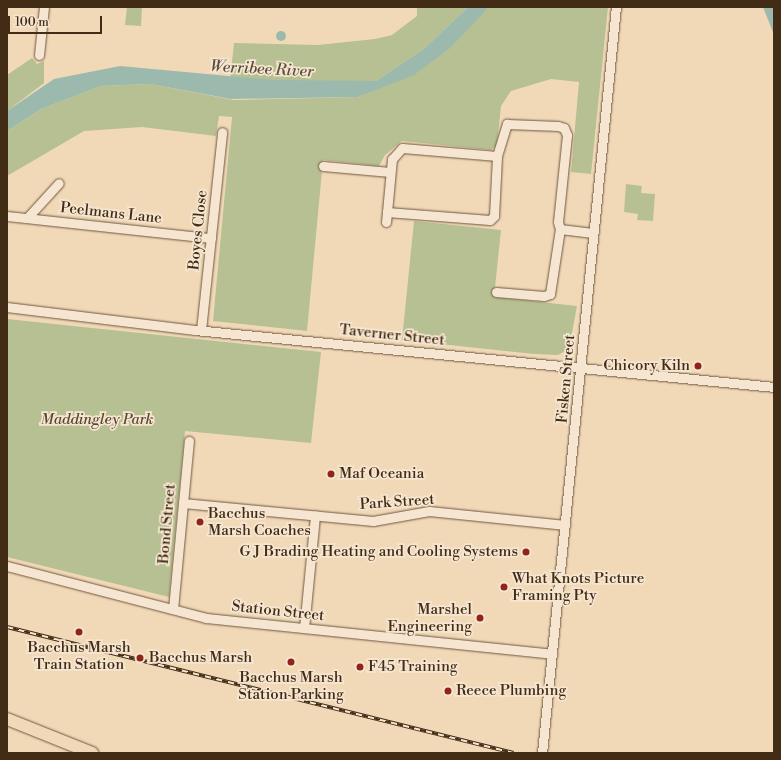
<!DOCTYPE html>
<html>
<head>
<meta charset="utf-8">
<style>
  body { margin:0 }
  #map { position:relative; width:781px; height:760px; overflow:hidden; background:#f1d9b8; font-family:"Libre Bodoni",serif }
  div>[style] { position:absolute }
  .green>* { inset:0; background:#b6c092 }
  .water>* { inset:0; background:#9bbaad }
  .round { border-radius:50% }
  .roads { filter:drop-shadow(0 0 1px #6e573e) drop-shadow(0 0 1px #6e573e) }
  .minor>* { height:9px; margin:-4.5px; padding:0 4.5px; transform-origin:4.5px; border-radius:4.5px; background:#f6e6d1 }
  .major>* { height:12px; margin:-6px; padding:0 6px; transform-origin:6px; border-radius:6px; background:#f1d9b8 }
  .rail>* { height:3.5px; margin-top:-1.75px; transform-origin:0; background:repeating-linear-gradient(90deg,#f6e6d1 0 6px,#422c16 0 12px); box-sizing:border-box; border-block:1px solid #422c16 }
  .dots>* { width:11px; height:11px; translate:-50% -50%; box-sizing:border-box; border:2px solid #f6e6d1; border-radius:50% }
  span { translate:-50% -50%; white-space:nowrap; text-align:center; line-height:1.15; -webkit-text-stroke:3.5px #f6e6d1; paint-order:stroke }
  .street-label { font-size:15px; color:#422c16 }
  .poi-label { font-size:15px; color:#422c16 }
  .right { translate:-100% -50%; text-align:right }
  .left { translate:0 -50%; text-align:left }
  .park-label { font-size:15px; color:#594a2f; font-style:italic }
  .water-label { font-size:16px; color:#58503c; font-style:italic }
  .frame { position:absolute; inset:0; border:8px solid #422c16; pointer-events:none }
  .scale { position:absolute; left:8px; top:16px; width:94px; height:18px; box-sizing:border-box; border:2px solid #422c16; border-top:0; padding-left:5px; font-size:12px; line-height:14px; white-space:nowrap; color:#422c16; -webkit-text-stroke:3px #f6e6d1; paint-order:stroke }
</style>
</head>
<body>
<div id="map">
  <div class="green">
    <div style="clip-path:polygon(127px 7px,142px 7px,141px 26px,125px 25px)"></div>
    <div style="clip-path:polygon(417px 7px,468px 7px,425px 48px,376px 81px,230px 81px,234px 43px,318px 45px,375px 39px,392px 35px,417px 16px)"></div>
    <div style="clip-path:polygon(489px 7px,608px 7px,591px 174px,571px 172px,579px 82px,551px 79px,511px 91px,501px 106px,497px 145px,491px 150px,402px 141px,385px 155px,379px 166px,323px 160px,307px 331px,213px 321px,232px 117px,219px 116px,216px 136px,142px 127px,84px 131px,7px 176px,7px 131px,41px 109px,101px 86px,150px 84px,234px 100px,358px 97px,414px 74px)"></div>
    <div style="clip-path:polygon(32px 58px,37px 64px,44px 61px,44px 83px,7px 111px,7px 75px)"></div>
    <div style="clip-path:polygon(626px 184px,642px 186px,641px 193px,655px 194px,653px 221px,637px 220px,638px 214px,624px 212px)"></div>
    <div style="clip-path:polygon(414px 221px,501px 230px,494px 297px,577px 306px,569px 349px,558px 355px,534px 354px,402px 340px)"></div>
    <div style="clip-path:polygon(7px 319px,321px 352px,311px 443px,185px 431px,169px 597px,7px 557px)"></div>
  </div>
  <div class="water">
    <div style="clip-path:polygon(468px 7px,489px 7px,450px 48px,414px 75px,358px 97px,231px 99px,150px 84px,101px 86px,41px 109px,7px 131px,7px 111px,54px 79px,120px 66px,273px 80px,376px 81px,425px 48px)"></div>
    <div style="clip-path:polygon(763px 7px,774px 7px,774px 35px)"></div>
    <div class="round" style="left:276px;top:31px;width:10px;height:10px"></div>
  </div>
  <div class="roads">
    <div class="minor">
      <div style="left:39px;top:55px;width:48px;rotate:-84.1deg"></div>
      <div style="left:497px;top:156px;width:95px;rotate:-175.2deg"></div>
      <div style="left:402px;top:148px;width:15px;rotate:132deg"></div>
      <div style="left:392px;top:159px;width:53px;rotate:95.4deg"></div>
      <div style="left:387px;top:212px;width:103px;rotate:4.4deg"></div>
      <div style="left:490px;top:220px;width:6px;rotate:-45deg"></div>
      <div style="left:494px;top:216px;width:60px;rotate:-87.1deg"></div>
      <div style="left:497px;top:156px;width:34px;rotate:-73deg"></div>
      <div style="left:507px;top:124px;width:51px;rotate:2.2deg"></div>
      <div style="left:558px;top:126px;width:6px;rotate:18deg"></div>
      <div style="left:564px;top:128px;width:8px;rotate:67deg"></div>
      <div style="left:567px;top:135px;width:87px;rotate:95.9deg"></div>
      <div style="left:558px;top:222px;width:7px;rotate:74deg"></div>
      <div style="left:560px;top:229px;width:33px;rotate:7deg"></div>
      <div style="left:323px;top:166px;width:67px;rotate:5.1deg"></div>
      <div style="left:7px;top:216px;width:205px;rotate:6.2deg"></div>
      <div style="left:27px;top:218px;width:47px;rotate:-47.6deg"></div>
      <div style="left:386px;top:222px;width:10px;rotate:-84deg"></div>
      <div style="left:496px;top:292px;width:48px;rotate:4.8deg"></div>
      <div style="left:544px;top:296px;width:6px;rotate:-18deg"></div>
      <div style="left:550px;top:294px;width:66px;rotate:-81.3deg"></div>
      <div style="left:7px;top:307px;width:189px;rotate:7deg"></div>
      <div style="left:195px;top:330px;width:582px;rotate:5.62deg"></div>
      <div style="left:201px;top:330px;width:199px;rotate:-83.9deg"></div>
      <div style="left:183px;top:503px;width:191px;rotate:5.4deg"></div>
      <div style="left:373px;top:521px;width:57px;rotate:-10.1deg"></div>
      <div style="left:429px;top:511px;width:137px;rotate:5.9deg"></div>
      <div style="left:7px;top:566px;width:206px;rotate:14.6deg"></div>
      <div style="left:206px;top:618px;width:348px;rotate:5.9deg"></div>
      <div style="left:173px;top:609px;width:169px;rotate:-84.6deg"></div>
      <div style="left:304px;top:628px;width:113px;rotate:-84.4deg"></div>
      <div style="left:542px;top:753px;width:750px;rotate:-84.34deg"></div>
    </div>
    <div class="major">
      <div style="left:7px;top:719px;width:92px;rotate:21.8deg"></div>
    </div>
  </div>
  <div class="rail">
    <div style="left:7px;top:627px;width:522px;rotate:13.96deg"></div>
  </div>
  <div class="dots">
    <div style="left:698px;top:366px;background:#8f2418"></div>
    <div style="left:331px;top:474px;background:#8f2418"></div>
    <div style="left:200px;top:522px;background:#8f2418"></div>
    <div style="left:526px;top:552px;background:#8f2418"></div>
    <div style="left:504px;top:587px;background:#8f2418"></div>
    <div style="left:480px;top:618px;background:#8f2418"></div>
    <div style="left:79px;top:632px;background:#8f2418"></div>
    <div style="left:140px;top:658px;background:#8f2418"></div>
    <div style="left:291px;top:662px;background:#8f2418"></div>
    <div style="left:360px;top:667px;background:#8f2418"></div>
    <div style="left:448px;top:691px;background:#8f2418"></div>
  </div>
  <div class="street-label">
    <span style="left:111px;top:213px;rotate:6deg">Peelmans Lane</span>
    <span style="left:198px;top:230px;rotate:-84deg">Boyes Close</span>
    <span style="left:392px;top:335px;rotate:6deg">Taverner Street</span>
    <span style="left:566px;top:379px;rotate:-85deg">Fisken Street</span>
    <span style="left:397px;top:502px;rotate:-4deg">Park Street</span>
    <span style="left:167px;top:524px;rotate:-85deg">Bond Street</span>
    <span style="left:278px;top:611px;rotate:6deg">Station Street</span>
  </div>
  <div class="poi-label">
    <span class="right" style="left:690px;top:366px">Chicory Kiln</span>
    <span class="left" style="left:339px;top:474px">Maf Oceania</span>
    <span class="left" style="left:208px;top:522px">Bacchus<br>Marsh Coaches</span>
    <span class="right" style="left:518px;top:552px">G J Brading Heating and Cooling Systems</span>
    <span class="left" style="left:512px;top:587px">What Knots Picture<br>Framing Pty</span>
    <span class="right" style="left:472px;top:618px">Marshel<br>Engineering</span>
    <span style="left:79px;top:656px">Bacchus Marsh<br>Train Station</span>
    <span class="left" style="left:149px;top:658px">Bacchus Marsh</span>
    <span class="left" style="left:368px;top:667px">F45 Training</span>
    <span style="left:291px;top:686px">Bacchus Marsh<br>Station Parking</span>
    <span class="left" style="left:456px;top:691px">Reece Plumbing</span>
  </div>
  <div class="park-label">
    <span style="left:97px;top:420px">Maddingley Park</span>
  </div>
  <div class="water-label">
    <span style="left:262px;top:69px;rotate:3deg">Werribee River</span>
  </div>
  <div class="frame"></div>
  <div class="scale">100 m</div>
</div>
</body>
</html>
